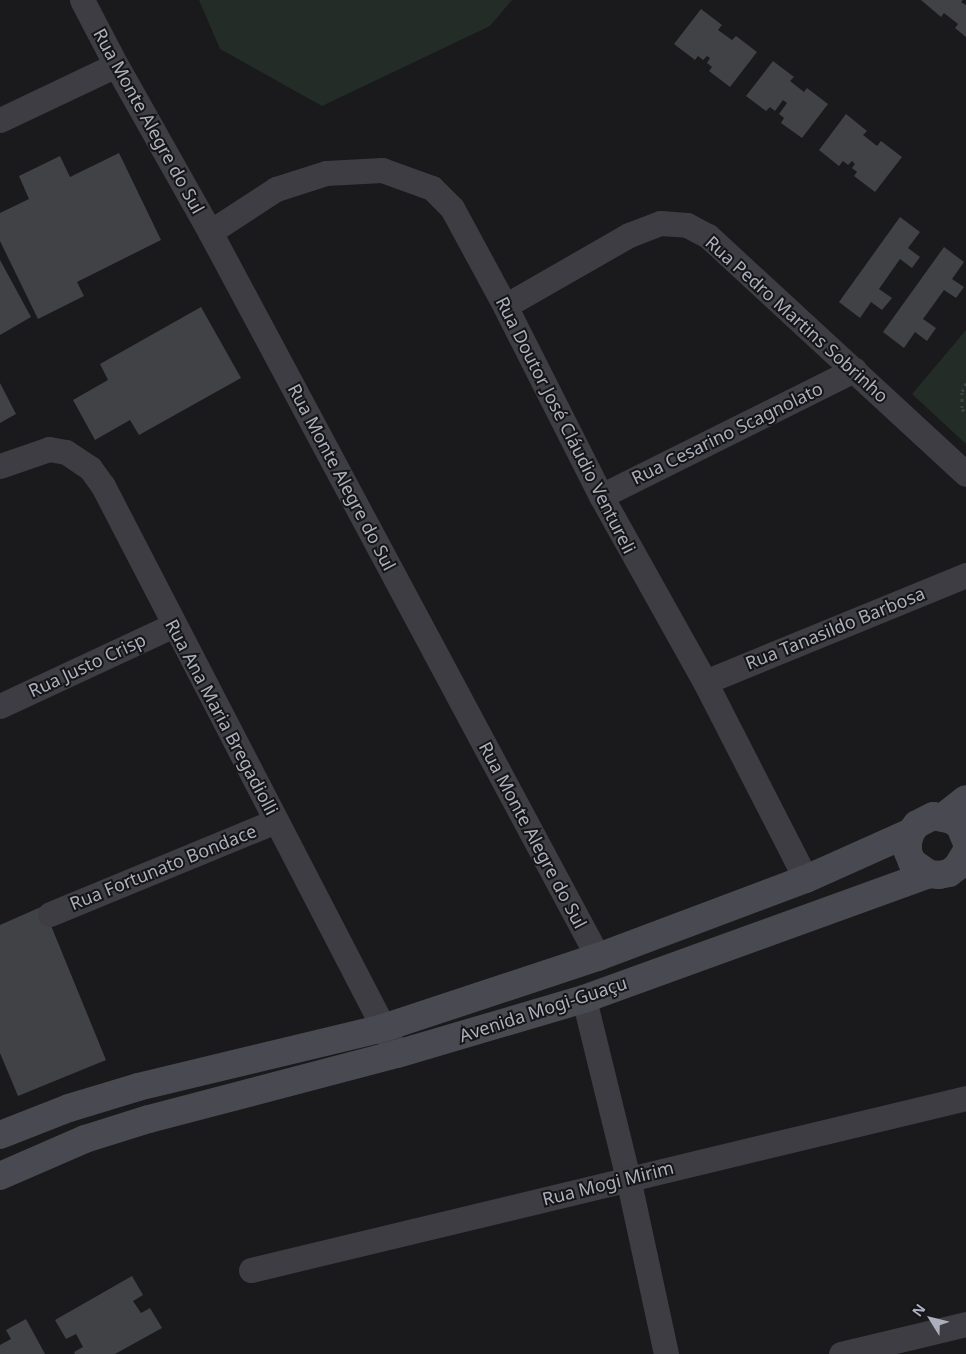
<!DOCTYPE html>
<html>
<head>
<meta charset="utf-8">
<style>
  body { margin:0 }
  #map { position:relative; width:966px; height:1354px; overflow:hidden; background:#1a1a1c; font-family:"Noto Sans",sans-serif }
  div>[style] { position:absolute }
  .green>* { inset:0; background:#232c26 }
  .building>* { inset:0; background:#414246 }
  .path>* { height:3px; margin-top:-1.5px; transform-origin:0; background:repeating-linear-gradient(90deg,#414248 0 2.5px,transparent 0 6.5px) }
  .street>* { height:25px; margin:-12.5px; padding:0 12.5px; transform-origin:12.5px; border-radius:12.5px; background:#3d3d43 }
  .secondary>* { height:28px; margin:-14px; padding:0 14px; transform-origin:14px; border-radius:14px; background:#494a51 }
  span { translate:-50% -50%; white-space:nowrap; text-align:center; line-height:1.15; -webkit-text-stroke:4px #151517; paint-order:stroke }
  .street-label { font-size:18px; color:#acafbc }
  .north { position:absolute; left:906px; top:1294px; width:50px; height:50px; -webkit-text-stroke:4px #151517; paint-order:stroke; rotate:306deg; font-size:14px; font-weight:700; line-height:20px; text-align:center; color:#acafbc }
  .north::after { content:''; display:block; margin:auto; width:18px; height:22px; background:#acafbc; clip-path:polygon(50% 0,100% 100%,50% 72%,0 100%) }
</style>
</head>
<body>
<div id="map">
  <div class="green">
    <div style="clip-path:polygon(199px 0,512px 0,490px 26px,322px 106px,220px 49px)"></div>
    <div style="clip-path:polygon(966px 330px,966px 444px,912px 394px)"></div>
  </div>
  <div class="building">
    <div style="clip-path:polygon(921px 0,963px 0,961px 2px,966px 5px,966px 37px,955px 28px,958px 24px,944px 13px,941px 17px)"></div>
    <div style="clip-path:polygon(701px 9px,722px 25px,718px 30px,732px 40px,736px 36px,757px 52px,730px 87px,709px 71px,712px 67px,707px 63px,710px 58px,707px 56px,703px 60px,698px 56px,695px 60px,674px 44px)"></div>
    <div style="clip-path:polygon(773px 61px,794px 77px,790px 81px,804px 92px,807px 88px,828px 104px,802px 138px,781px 123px,784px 118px,779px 114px,787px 103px,783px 100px,775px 111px,770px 107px,766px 111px,746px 96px)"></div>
    <div style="clip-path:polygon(846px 114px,867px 131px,863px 135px,877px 146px,881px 141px,902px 157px,875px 192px,854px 176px,857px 172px,852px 168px,855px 164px,852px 161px,848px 165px,843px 161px,839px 166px,819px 150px)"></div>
    <div style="clip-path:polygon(119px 153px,161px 240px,77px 282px,84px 296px,38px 319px,0 241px,0 213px,29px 199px,19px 176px,60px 156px,70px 177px)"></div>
    <div style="clip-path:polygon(900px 217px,920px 232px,908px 248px,920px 257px,912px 268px,900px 259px,879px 289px,892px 298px,882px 310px,871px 302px,860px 318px,839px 302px)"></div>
    <div style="clip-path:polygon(944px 247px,964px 262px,952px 279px,964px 287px,956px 298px,944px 290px,923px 319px,936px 328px,927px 341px,915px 332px,904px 348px,883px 332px)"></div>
    <div style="clip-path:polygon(0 260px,31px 317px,0 335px)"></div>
    <div style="clip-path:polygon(201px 307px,241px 378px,139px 435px,130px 420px,95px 440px,73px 400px,108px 380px,100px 364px)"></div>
    <div style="clip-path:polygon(0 383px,16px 414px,0 423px)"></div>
    <div style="clip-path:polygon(43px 906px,106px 1060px,18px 1096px,0 1053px,0 925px)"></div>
    <div style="clip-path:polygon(132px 1276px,143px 1295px,133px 1301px,141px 1313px,150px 1308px,162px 1328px,115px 1354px,75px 1354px,74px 1352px,83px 1347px,76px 1334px,66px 1339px,55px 1320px)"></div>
    <div style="clip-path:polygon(26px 1319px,45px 1354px,0 1354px,0 1345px,11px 1339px,6px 1330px)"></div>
  </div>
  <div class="path">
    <div style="left:966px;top:383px;width:10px;rotate:114deg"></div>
    <div style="left:962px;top:392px;width:17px;rotate:90deg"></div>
    <div style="left:962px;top:409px;width:6px;rotate:51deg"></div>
  </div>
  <div class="street">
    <div style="left:82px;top:0;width:73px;rotate:62.4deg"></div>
    <div style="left:116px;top:65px;width:192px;rotate:60.6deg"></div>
    <div style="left:210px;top:232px;width:822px;rotate:61.85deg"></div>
    <div style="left:0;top:120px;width:128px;rotate:-25.4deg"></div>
    <div style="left:210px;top:232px;width:79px;rotate:-33.1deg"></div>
    <div style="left:276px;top:189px;width:52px;rotate:-17.7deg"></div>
    <div style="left:326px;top:173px;width:56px;rotate:-3.1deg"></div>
    <div style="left:382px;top:170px;width:53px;rotate:19.8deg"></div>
    <div style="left:432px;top:188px;width:28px;rotate:45deg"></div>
    <div style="left:452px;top:208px;width:111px;rotate:61.6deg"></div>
    <div style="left:505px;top:306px;width:213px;rotate:63.2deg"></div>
    <div style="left:601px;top:496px;width:213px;rotate:60.8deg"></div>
    <div style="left:705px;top:682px;width:221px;rotate:62.9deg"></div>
    <div style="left:505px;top:306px;width:143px;rotate:-29.8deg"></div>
    <div style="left:629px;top:235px;width:33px;rotate:-21deg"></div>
    <div style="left:660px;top:223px;width:27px;rotate:4deg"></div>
    <div style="left:687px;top:225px;width:24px;rotate:28deg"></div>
    <div style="left:708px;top:236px;width:351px;rotate:42.7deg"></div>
    <div style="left:0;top:466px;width:52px;rotate:-19.1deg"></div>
    <div style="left:49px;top:449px;width:17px;rotate:10deg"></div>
    <div style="left:66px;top:452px;width:29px;rotate:34deg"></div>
    <div style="left:90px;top:468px;width:22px;rotate:54deg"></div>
    <div style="left:103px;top:486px;width:640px;rotate:62.63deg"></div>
    <div style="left:601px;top:496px;width:283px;rotate:-26.5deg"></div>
    <div style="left:705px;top:682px;width:282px;rotate:-22.3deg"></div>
    <div style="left:0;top:706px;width:192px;rotate:-25deg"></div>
    <div style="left:50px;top:914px;width:244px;rotate:-22.4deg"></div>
    <div style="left:584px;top:999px;width:184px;rotate:76.2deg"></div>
    <div style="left:628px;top:1178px;width:180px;rotate:77.8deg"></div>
    <div style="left:251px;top:1270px;width:735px;rotate:-13.53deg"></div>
    <div style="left:841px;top:1354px;width:129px;rotate:-13.5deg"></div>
  </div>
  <div class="secondary">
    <div style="left:943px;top:817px;width:29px;rotate:-38deg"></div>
    <div style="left:966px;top:841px;width:16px;rotate:-112deg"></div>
    <div style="left:960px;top:826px;width:10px;rotate:-143deg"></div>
    <div style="left:952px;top:820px;width:19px;rotate:-168deg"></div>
    <div style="left:933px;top:816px;width:18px;rotate:153deg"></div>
    <div style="left:917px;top:824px;width:10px;rotate:127deg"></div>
    <div style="left:911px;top:832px;width:10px;rotate:107deg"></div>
    <div style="left:908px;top:842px;width:10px;rotate:90deg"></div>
    <div style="left:908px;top:852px;width:11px;rotate:68deg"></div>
    <div style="left:912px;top:862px;width:21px;rotate:35deg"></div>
    <div style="left:929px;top:874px;width:10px;rotate:6deg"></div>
    <div style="left:939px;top:875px;width:10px;rotate:-11deg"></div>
    <div style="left:949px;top:873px;width:10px;rotate:-37deg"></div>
    <div style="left:957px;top:867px;width:17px;rotate:-59deg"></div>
    <div style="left:0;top:1135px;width:74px;rotate:-21.4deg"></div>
    <div style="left:69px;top:1108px;width:72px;rotate:-16.9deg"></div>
    <div style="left:138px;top:1087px;width:252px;rotate:-13.5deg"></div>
    <div style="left:383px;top:1028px;width:226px;rotate:-18.3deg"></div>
    <div style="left:598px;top:957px;width:222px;rotate:-20.6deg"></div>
    <div style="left:806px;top:879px;width:115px;rotate:-24.1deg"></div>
    <div style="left:0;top:1176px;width:93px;rotate:-23.5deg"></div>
    <div style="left:85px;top:1139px;width:67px;rotate:-17.4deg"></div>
    <div style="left:149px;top:1119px;width:256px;rotate:-14.7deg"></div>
    <div style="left:397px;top:1054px;width:195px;rotate:-16.4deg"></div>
    <div style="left:584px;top:999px;width:367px;rotate:-19.9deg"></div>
  </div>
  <div class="street-label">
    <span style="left:149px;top:121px;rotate:61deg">Rua Monte Alegre do Sul</span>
    <span style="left:797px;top:319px;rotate:42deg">Rua Pedro Martins Sobrinho</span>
    <span style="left:566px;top:425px;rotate:63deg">Rua Doutor José Cláudio Ventureli</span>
    <span style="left:727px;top:433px;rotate:-26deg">Rua Cesarino Scagnolato</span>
    <span style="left:342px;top:477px;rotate:62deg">Rua Monte Alegre do Sul</span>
    <span style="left:835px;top:628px;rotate:-22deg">Rua Tanasildo Barbosa</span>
    <span style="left:87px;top:665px;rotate:-25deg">Rua Justo Crisp</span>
    <span style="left:222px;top:717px;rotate:62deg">Rua Ana Maria Bregadiolli</span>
    <span style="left:533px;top:835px;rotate:62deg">Rua Monte Alegre do Sul</span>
    <span style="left:163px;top:867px;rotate:-22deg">Rua Fortunato Bondace</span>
    <span style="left:543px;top:1009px;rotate:-18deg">Avenida Mogi-Guaçu</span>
    <span style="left:608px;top:1183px;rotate:-14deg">Rua Mogi Mirim</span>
  </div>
  <div class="north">N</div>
</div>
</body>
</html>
